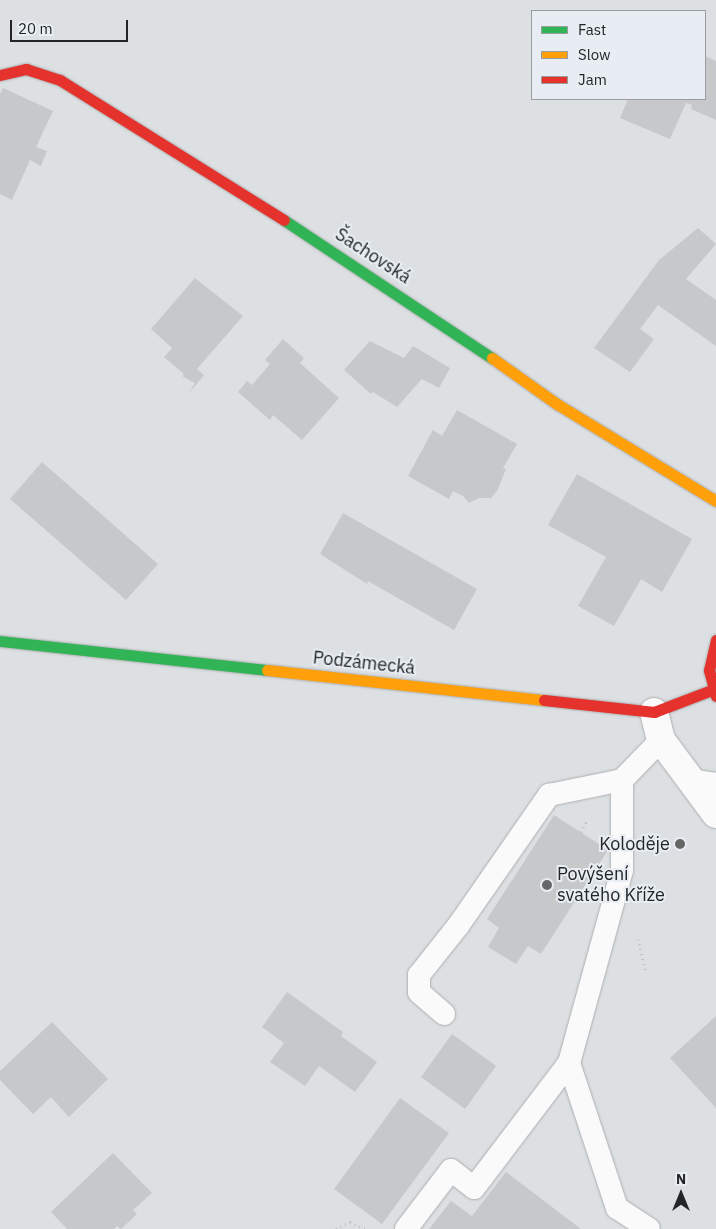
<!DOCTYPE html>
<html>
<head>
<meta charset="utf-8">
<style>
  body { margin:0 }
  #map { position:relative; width:716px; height:1229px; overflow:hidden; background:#dde0e2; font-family:"IBM Plex Sans",sans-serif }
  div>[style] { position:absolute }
  .building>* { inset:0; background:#c6c8ca }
  .path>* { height:3px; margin-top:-1.5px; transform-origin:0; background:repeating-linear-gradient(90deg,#bec0c1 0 1px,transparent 0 5px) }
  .roads { filter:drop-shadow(0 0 1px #acaeb0) drop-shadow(0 0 1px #acaeb0) }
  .lane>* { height:22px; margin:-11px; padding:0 11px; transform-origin:11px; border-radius:11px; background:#fafafb }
  .street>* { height:28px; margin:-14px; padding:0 14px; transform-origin:14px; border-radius:14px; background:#fafafb }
  .fast>* { height:11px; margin:-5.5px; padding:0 5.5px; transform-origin:5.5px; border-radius:5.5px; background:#30b455 }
  .slow>* { height:11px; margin:-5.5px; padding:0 5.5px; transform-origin:5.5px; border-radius:5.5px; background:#ff9f0a }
  .jam>* { height:11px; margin:-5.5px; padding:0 5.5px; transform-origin:5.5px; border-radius:5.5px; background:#e5322d }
  .dots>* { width:14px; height:14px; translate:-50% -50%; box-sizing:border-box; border:2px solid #e7edf3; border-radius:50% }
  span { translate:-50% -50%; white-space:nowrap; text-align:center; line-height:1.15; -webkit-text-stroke:4px #e7edf3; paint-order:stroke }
  .street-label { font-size:18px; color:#232527 }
  .poi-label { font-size:18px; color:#232527 }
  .right { translate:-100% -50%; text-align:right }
  .left { translate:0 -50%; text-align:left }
  .legend { position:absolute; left:531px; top:10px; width:175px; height:90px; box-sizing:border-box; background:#e7edf3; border:1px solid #999da1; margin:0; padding:6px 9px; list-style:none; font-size:15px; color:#232527 }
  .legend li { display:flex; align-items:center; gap:10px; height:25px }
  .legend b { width:25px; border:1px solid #999da1 }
  .north { position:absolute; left:656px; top:1169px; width:50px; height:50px; -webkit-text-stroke:4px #e7edf3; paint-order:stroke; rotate:0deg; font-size:14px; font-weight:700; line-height:20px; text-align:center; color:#232527 }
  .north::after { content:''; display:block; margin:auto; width:18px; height:22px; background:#232527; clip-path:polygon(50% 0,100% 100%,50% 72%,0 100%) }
  .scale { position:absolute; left:10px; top:20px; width:118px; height:22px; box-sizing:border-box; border:2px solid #232527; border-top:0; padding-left:6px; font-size:15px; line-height:18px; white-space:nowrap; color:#232527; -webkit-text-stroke:4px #e7edf3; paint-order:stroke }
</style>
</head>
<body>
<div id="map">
  <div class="building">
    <div style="clip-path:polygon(705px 56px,716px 61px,716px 120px,691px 109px,692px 105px,686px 103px,670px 139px,620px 118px,628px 99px,705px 99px)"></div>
    <div style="clip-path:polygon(3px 88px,53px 111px,36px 147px,47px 151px,41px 166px,30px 160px,12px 200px,0 194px,0 94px)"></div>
    <div style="clip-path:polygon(698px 228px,716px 244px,686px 279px,716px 300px,716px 346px,658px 305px,640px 329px,654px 339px,630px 372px,594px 348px,659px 260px)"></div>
    <div style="clip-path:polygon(195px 278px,243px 316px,197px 369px,204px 375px,188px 394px,195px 383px,182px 376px,184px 374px,164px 357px,172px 348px,151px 329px)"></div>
    <div style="clip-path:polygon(283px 339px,304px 358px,300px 363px,339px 398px,302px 440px,273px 415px,270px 420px,238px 392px,247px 381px,252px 385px,270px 364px,265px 360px)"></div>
    <div style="clip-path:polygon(370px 341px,404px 358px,413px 346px,450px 368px,439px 388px,422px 379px,397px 407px,373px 392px,371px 394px,344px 370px)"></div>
    <div style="clip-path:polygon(457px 410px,517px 444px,503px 468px,506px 469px,497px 491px,491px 498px,479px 498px,469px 503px,463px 496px,453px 491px,449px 499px,408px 476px,433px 430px,442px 436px)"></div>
    <div style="clip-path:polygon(42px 462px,158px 564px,126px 600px,10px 499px)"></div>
    <div style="clip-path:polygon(577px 474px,692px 539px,662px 592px,641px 579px,614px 626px,578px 606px,606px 557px,548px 525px)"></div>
    <div style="clip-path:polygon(343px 513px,477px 589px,454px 630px,368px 581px,367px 584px,320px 554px)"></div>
    <div style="clip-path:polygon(554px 815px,608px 850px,541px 954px,528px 946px,516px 964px,488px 947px,499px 928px,487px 919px)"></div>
    <div style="clip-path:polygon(287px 992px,343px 1032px,341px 1036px,377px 1062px,355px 1092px,319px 1066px,305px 1086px,270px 1062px,284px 1043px,262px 1027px)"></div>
    <div style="clip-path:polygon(716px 1016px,716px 1108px,670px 1058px)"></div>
    <div style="clip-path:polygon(52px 1022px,108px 1079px,69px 1117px,51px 1097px,33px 1114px,0 1080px,0 1071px)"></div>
    <div style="clip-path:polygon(452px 1034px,496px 1066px,465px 1109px,421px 1077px)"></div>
    <div style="clip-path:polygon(400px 1098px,449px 1133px,382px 1224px,334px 1189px)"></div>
    <div style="clip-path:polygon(113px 1153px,152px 1193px,133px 1210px,137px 1214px,121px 1229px,117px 1226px,114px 1229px,67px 1229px,51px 1212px)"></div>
    <div style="clip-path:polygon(506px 1172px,581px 1229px,429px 1229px,451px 1201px,472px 1216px)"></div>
  </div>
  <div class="path">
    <div style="left:581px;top:832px;width:13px;rotate:-63deg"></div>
    <div style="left:638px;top:939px;width:32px;rotate:77deg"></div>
    <div style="left:336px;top:1229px;width:16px;rotate:-27deg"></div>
    <div style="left:350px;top:1222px;width:17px;rotate:25deg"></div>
  </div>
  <div class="roads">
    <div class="lane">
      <div style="left:689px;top:780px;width:27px;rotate:8deg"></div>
      <div style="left:444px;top:1014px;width:33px;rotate:-139deg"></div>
      <div style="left:419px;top:992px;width:17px;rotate:-90deg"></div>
      <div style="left:419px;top:975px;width:63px;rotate:-51.5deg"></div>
      <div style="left:458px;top:926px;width:160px;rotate:-55.2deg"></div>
      <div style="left:549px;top:795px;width:75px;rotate:-11.6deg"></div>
      <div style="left:569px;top:1063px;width:153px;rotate:71.7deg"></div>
      <div style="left:617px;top:1208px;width:38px;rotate:33deg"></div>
      <div style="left:406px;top:1229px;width:74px;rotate:-52.7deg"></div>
      <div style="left:451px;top:1170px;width:29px;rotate:38deg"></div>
      <div style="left:474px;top:1188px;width:157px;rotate:-52.8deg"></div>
      <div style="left:569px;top:1063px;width:200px;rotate:-74.6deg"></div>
      <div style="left:622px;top:870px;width:90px;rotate:-90deg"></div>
      <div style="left:622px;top:780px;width:56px;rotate:-45.7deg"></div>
    </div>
    <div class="street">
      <div style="left:654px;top:712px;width:29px;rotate:76deg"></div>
      <div style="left:661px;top:740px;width:92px;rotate:53.4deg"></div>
    </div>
    <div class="fast">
      <div style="left:284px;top:220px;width:250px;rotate:33.6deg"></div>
      <div style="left:0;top:641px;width:269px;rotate:6.2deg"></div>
    </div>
    <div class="slow">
      <div style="left:492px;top:358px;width:80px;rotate:35.3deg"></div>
      <div style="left:557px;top:404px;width:186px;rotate:31.4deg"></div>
      <div style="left:267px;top:670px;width:279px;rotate:6.2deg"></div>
    </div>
    <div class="jam">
      <div style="left:0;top:75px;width:27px;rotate:-13deg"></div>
      <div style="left:26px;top:69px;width:36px;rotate:18deg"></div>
      <div style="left:60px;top:80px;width:264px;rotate:32deg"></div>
      <div style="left:716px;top:640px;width:31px;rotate:103deg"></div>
      <div style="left:709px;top:670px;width:27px;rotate:75deg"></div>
      <div style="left:544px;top:700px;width:111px;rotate:6.2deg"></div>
      <div style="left:654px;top:712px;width:62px;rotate:-20.8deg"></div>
    </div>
  </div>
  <div class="dots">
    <div style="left:680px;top:844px;background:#646668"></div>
    <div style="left:547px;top:885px;background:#646668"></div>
  </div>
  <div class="street-label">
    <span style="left:373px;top:256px;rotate:33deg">Šachovská</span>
    <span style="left:364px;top:663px;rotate:6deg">Podzámecká</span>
  </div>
  <div class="poi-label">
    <span class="right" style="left:670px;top:844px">Koloděje</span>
    <span class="left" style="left:557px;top:885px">Povýšení<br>svatého Kříže</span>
  </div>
  <ul class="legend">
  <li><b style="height:6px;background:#30b455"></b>Fast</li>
  <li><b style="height:6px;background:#ff9f0a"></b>Slow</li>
  <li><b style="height:6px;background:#e5322d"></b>Jam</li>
  </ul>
  <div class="north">N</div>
  <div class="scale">20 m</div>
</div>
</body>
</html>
